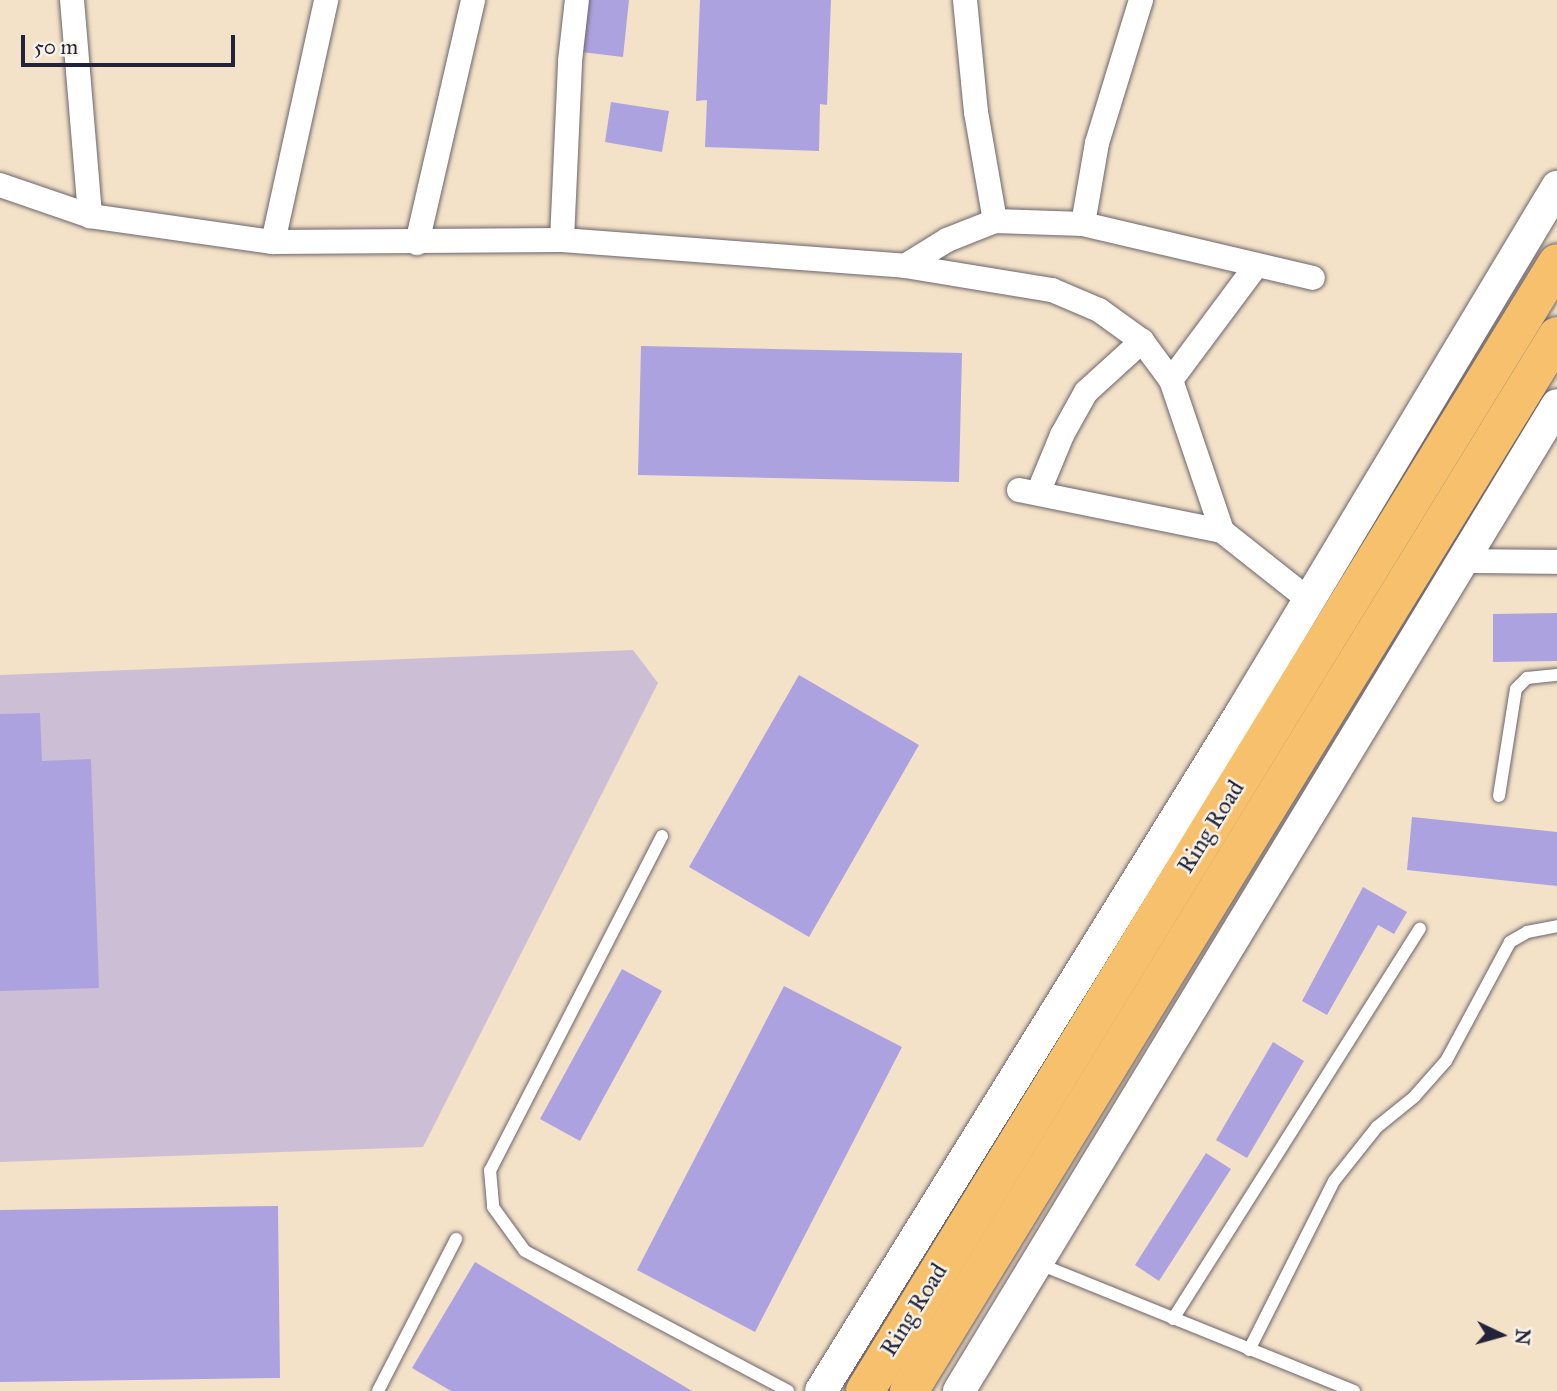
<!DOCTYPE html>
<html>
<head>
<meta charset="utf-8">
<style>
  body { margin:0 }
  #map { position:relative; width:1557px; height:1391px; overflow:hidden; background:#f4e2c8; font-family:"IM FELL Great Primer",serif }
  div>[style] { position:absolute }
  .industrial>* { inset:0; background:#ccbed4 }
  .building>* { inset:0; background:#ada2e0 }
  .roads { filter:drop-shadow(0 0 2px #6c656c) drop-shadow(0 0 2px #6c656c) }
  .service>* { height:12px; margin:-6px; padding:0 6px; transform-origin:6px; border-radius:6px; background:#fff }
  .minor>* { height:24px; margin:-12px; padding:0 12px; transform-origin:12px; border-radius:12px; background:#fff }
  .tertiary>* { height:32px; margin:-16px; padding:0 16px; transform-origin:16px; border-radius:16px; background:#fff }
  .trunk>* { height:38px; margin:-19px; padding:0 19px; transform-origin:19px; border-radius:19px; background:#f7c06c }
  span { translate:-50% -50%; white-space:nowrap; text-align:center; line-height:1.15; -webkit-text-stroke:5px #f7f3e8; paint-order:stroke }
  .street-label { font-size:24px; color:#22223b }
  .north { position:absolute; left:1466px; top:1300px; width:70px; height:70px; -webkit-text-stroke:5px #f7f3e8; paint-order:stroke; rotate:95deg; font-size:19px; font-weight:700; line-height:28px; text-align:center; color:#22223b }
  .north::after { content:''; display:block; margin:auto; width:24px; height:32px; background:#22223b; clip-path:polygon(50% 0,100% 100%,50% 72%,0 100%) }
  .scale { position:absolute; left:21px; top:35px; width:214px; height:32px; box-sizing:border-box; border:4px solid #22223b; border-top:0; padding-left:9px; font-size:21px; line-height:24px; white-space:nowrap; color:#22223b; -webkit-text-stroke:5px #f7f3e8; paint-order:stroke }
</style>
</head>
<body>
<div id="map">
  <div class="industrial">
    <div style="clip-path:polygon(633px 650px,658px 683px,423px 1147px,0 1162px,0 675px)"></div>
  </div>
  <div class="building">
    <div style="clip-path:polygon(586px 0,629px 0,623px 57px,581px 52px)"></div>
    <div style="clip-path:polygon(700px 0,831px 0,827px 105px,820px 104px,819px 151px,705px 147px,707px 100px,696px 101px)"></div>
    <div style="clip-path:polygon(611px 102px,669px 111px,662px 152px,605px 142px)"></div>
    <div style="clip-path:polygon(641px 346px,962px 353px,959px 482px,638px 475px)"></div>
    <div style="clip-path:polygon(1557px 613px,1557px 661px,1493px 662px,1493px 614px)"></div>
    <div style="clip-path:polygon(799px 675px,919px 745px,809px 937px,689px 867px)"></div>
    <div style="clip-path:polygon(40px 713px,42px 761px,91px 759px,99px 988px,0 991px,0 714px)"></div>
    <div style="clip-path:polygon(1412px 817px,1557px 832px,1557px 886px,1407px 870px)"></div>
    <div style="clip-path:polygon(1363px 887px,1407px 912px,1394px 934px,1378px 925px,1327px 1015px,1302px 1001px)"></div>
    <div style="clip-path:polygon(622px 969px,662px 991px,580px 1141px,540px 1119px)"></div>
    <div style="clip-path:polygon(784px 986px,902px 1047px,755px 1332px,637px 1270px)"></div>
    <div style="clip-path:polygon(1273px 1042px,1304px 1061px,1247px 1158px,1216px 1140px)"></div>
    <div style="clip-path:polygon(1206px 1153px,1231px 1169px,1159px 1281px,1135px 1265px)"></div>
    <div style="clip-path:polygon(278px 1206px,280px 1378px,0 1382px,0 1210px)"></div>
    <div style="clip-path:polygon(475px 1262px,692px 1391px,451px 1391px,412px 1368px)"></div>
  </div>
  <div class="roads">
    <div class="service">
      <div style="left:1499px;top:796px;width:108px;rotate:-81deg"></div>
      <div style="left:1516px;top:689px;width:16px;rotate:-45deg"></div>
      <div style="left:1527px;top:678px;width:30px;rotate:-6deg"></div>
      <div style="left:662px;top:836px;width:376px;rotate:117.2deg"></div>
      <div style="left:490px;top:1170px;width:37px;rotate:85deg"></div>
      <div style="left:493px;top:1207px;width:54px;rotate:54deg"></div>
      <div style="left:525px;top:1251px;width:298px;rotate:28deg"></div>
      <div style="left:1037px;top:1263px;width:342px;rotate:22deg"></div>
      <div style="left:1173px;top:1319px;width:462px;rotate:-57.7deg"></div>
      <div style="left:1249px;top:1350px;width:189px;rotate:-63.3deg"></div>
      <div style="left:1334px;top:1181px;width:69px;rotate:-51.5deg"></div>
      <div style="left:1377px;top:1127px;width:48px;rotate:-39deg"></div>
      <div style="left:1414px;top:1097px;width:48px;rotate:-48.4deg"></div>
      <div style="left:1446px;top:1061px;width:135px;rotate:-61.7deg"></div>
      <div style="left:1510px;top:942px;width:20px;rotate:-30deg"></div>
      <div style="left:1527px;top:932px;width:31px;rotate:-11deg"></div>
      <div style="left:378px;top:1391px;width:171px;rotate:-62.8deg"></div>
    </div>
    <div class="minor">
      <div style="left:72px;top:0;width:217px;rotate:85.2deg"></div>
      <div style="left:965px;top:0;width:113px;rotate:84.4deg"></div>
      <div style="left:976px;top:112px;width:111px;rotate:80.1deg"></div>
      <div style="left:0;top:185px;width:95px;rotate:19deg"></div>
      <div style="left:90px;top:216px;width:185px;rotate:8.1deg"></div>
      <div style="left:273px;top:242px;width:289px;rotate:-0.4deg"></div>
      <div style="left:562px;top:240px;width:344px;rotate:4.3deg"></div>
      <div style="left:905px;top:266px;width:149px;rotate:9.3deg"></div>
      <div style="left:1052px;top:290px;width:51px;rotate:23.1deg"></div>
      <div style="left:1099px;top:310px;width:53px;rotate:35.8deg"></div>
      <div style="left:1142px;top:341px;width:49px;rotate:53.4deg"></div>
      <div style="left:1171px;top:380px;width:159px;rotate:71.3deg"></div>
      <div style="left:1222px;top:531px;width:111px;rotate:38.4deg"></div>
      <div style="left:1083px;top:224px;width:82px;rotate:-80.2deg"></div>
      <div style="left:1097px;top:143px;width:150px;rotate:-72.9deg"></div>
      <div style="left:562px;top:240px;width:179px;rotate:-87.4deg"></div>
      <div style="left:570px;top:61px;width:61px;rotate:-83.5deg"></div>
      <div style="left:273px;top:242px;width:248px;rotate:-77.6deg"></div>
      <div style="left:417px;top:243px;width:249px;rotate:-77deg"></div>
      <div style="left:905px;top:266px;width:49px;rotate:-31.8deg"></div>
      <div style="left:947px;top:240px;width:52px;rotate:-21.6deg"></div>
      <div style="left:995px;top:221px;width:88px;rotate:2deg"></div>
      <div style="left:1083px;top:224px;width:236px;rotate:13.2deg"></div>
      <div style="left:1171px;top:380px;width:142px;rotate:-53.3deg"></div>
      <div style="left:1019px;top:490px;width:207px;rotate:11.4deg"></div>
      <div style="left:1038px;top:493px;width:63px;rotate:-67.5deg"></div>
      <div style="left:1062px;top:435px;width:49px;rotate:-60.8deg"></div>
      <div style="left:1086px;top:392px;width:76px;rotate:-42.3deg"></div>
      <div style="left:1464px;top:561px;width:93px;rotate:0.6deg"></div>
    </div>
    <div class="tertiary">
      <div style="left:821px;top:1391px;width:795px;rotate:-58.21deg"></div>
      <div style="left:1240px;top:715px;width:616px;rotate:-59.02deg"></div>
      <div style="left:959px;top:1391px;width:1153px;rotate:-58.76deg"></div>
    </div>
    <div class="trunk">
      <div style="left:865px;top:1391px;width:1323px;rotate:-58.47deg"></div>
      <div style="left:909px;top:1391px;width:1238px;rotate:-58.44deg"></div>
    </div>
  </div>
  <div class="street-label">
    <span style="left:1211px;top:827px;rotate:-58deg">Ring Road</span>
    <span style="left:914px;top:1310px;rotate:-58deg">Ring Road</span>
  </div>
  <div class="north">N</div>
  <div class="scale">50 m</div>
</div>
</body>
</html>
